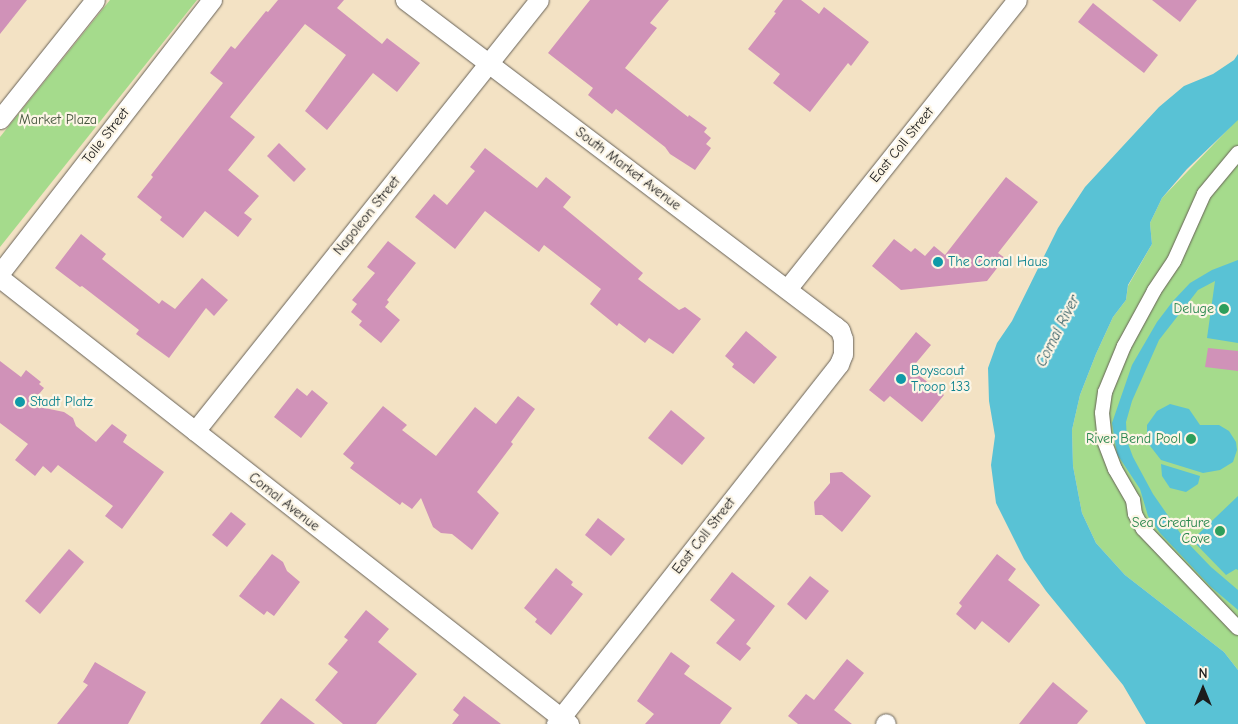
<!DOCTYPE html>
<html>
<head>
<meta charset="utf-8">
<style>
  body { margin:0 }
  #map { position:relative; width:1238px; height:724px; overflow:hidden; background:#f3e2c4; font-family:"Comic Neue",sans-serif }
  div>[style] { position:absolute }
  .green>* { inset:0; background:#a5db8c }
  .water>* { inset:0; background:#59c2d5 }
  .building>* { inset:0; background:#d092b8 }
  .roads { filter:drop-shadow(0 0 1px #676157) drop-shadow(0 0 1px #676157) }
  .pedestrian>* { height:14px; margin:-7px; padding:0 7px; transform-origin:7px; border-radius:7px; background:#fff }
  .minor>* { height:19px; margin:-9.5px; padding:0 9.5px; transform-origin:9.5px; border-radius:9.5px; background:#fff }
  .dots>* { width:14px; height:14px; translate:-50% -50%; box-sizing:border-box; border:2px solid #fcf5e5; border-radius:50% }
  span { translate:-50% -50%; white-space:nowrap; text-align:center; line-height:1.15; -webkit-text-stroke:4.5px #fcf5e5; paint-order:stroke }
  .park-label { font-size:14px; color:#45553e }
  .street-label { font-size:14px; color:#1c1c1c }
  .culture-label { font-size:14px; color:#0d838f }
  .left { translate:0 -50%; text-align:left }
  .leisure-label { font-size:14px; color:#27864d }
  .right { translate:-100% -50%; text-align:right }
  .water-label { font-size:15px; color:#345e66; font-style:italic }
  .north { position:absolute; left:1178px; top:664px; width:50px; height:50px; -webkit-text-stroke:4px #fcf5e5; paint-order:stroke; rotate:0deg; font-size:14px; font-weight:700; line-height:20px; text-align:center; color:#1c1c1c }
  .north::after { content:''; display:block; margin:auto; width:18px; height:22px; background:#1c1c1c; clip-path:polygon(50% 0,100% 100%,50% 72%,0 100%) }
</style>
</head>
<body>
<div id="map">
  <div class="green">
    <div style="clip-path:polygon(110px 0,197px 0,0 247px,0 137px)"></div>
    <div style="clip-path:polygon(1237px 120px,1238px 120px,1238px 670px,1224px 652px,1125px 575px,1096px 543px,1082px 513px,1073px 466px,1072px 430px,1080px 395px,1096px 354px,1113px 317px,1126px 300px,1128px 286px,1152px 244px,1150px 223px,1162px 198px)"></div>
  </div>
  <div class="water">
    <div style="clip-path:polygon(1238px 54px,1238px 120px,1187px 169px,1162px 198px,1150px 223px,1152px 244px,1128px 285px,1126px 300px,1113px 317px,1096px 354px,1080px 395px,1072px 430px,1073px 466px,1082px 513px,1096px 543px,1125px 575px,1224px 652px,1238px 670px,1238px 724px,1146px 724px,1123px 685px,1046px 591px,1024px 559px,996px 503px,991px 465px,995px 436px,989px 401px,988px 368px,997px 343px,1012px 321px,1058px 228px,1085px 187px,1159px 107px,1184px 86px,1213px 74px,1234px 60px)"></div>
    <div style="clip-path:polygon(1238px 260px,1238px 343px,1207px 338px,1215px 281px,1198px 290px,1159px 340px,1132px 401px,1126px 422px,1127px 441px,1133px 457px,1153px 494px,1185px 540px,1211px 567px,1238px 590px,1238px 610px,1211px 587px,1160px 533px,1148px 516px,1140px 489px,1117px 454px,1112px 423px,1132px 365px,1157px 322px,1173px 301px,1190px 283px,1212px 270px)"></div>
    <div style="clip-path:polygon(1170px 404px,1189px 409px,1200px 425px,1219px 425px,1229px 431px,1236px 442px,1237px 450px,1233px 462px,1220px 470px,1203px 473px,1161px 460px,1147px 442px,1147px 425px,1157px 411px)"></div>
    <div style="clip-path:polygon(1161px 464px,1200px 476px,1198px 484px,1186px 492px,1170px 488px,1162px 476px)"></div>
    <div style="clip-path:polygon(1238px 496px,1238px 570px,1236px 569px,1226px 575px,1192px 540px)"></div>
  </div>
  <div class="building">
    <div style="clip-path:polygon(0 0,27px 0,0 34px)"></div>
    <div style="clip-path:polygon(278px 0,344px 0,337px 8px,382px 44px,387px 38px,420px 63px,397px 92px,373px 73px,327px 130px,305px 111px,346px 55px,305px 24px,230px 117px,255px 137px,228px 170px,259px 196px,244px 213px,252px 219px,238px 237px,205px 211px,183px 238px,160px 220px,162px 217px,137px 197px,153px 177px,151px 175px,223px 83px,210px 73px,231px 46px,235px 49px,266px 11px,268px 12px)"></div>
    <div style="clip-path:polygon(590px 0,669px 0,650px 23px,657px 28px,625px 68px,688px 117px,689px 115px,707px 128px,704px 132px,711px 138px,706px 144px,711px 148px,695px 170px,670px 154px,665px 147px,616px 109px,612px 114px,588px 95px,593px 88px,548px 53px)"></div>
    <div style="clip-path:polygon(783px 0,801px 0,819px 14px,824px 7px,869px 42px,851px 66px,848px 63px,810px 112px,773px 83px,780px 74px,748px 49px,776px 13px,774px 12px)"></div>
    <div style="clip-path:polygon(1152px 0,1197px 0,1180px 22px)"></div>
    <div style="clip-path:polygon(1093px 3px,1158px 55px,1144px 73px,1078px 22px)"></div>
    <div style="clip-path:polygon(279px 143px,306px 169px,294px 182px,267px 156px)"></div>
    <div style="clip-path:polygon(485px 148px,537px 188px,546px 177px,571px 197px,563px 207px,643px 273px,638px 279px,679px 310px,685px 307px,701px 319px,673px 354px,649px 338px,645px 343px,619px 323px,617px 326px,590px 304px,601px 289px,544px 245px,539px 252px,485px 211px,455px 249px,415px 217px,434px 194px,447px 205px,475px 171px,470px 167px)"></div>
    <div style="clip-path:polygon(1006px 177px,1038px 202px,998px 253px,1005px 258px,987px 281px,901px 290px,872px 266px,894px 239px,911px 252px,915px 248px,925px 256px,934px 246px,945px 255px)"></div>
    <div style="clip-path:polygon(81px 234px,106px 254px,102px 259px,159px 304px,162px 300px,175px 309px,202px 278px,228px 300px,214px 316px,206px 308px,169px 358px,136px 334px,139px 330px,82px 286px,80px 287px,55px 268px)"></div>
    <div style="clip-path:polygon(388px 241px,416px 263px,387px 300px,389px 302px,385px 307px,400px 320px,381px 343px,359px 325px,362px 321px,351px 312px,357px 304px,352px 300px,375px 273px,367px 267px)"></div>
    <div style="clip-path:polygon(746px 331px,777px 357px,754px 384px,732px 367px,734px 364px,725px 356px)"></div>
    <div style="clip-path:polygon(916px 332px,931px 345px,911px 369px,944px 395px,922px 422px,890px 396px,884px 402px,869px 390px)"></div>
    <div style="clip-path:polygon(1208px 348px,1238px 351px,1238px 371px,1205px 367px)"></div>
    <div style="clip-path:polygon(0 361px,21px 377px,26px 370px,41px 382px,39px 384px,44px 388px,30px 405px,64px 412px,73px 418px,76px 426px,96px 442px,112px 424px,127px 435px,123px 442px,164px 472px,122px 529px,105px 516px,113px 506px,58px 465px,51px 473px,43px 466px,35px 476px,15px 460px,28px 444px,0 423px)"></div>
    <div style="clip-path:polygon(297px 388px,307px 396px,312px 390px,328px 403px,301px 438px,274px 417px)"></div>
    <div style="clip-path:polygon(518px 396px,535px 409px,511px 442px,513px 444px,477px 492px,499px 513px,472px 550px,452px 534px,441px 533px,433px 527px,421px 498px,412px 509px,402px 502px,400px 505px,350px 468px,354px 463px,343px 454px,383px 406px,407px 425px,402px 430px,436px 456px,475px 407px,496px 424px)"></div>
    <div style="clip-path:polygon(671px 410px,705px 438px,682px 465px,648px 438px)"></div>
    <div style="clip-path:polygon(842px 472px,871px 496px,842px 532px,822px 515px,815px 515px,814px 502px,830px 483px,830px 473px)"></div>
    <div style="clip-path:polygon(231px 512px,246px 524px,227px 547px,212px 535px)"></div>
    <div style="clip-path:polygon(598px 518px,625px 539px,611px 556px,585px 535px)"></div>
    <div style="clip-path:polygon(69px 549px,84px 562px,40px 614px,25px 601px)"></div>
    <div style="clip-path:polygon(272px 554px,283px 562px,287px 571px,300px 582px,274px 616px,267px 611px,264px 615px,239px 596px)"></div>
    <div style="clip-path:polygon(997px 554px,1016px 569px,1008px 580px,1040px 605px,1009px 643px,982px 621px,975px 630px,956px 614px,962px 606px,959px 603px)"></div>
    <div style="clip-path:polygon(556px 568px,573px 582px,571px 585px,583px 594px,551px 635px,535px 622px,537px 619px,524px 608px)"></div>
    <div style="clip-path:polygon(732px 572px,775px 606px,746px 644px,751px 648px,740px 661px,716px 643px,735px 620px,710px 600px)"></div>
    <div style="clip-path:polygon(810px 576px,829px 591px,806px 620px,787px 604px)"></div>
    <div style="clip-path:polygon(366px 610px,389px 629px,378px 642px,417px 674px,376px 724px,343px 724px,315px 700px,338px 672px,328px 664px,348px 640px,344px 637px)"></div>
    <div style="clip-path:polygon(671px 652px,690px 666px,684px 674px,732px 708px,720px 724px,645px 724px,654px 714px,637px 701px)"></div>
    <div style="clip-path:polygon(847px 659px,864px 673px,834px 710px,852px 724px,798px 724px,788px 716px,806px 694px,814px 700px)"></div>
    <div style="clip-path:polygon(95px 662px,146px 692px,128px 724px,57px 724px,88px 685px,83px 682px)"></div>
    <div style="clip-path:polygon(1053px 682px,1088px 711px,1077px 724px,1019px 724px)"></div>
    <div style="clip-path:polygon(464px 696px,501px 724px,452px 724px,459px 715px,453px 710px)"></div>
    <div style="clip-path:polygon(281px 698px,315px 724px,260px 724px)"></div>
  </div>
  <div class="roads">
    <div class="pedestrian">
      <div style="left:1238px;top:153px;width:53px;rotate:129.7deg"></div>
      <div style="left:1204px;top:194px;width:73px;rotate:114.1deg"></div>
      <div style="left:1174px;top:261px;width:36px;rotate:124deg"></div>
      <div style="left:1154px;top:291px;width:63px;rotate:118.6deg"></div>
      <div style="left:1124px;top:346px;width:50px;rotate:112.4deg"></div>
      <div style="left:1105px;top:392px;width:21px;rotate:98deg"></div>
      <div style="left:1102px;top:413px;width:30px;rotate:84deg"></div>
      <div style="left:1105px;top:443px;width:28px;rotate:69deg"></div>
      <div style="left:1115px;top:469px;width:36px;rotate:60deg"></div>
      <div style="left:1133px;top:500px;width:14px;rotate:82deg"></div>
      <div style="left:1135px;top:514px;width:17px;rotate:62deg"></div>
      <div style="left:1143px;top:529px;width:137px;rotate:46.2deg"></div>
    </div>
    <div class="minor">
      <div style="left:405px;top:0;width:540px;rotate:37.17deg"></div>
      <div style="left:835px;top:326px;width:6px;rotate:39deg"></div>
      <div style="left:840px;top:330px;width:9px;rotate:72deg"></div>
      <div style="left:843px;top:339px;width:15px;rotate:90deg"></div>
      <div style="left:843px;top:354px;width:11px;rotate:112deg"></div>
      <div style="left:839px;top:364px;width:458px;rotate:128.2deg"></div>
      <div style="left:0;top:119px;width:152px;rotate:-51.4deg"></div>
      <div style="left:0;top:273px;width:346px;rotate:-52.2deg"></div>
      <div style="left:0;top:278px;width:723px;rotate:38.09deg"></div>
      <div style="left:787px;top:289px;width:369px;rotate:-51.5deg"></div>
      <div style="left:195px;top:431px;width:551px;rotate:-51.41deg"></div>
      <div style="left:885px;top:724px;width:1px;rotate:-45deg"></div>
    </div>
  </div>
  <div class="dots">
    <div style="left:938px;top:262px;background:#0f9aa8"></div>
    <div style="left:1224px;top:309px;background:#2e9e5b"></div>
    <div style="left:901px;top:379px;background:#0f9aa8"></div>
    <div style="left:20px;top:402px;background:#0f9aa8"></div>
    <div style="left:1191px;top:439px;background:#2e9e5b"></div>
    <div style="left:1220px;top:531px;background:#2e9e5b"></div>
  </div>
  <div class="park-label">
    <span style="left:58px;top:120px">Market Plaza</span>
  </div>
  <div class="street-label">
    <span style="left:106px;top:136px;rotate:-52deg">Tolle Street</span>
    <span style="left:902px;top:145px;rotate:-51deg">East Coll Street</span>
    <span style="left:628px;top:169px;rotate:37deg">South Market Avenue</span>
    <span style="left:367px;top:216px;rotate:-51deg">Napoleon Street</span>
    <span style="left:284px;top:502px;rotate:38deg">Comal Avenue</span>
    <span style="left:704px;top:536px;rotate:-52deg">East Coll Street</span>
  </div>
  <div class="culture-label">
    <span class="left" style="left:948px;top:262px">The Comal Haus</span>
    <span class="left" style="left:911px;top:379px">Boyscout<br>Troop 133</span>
    <span class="left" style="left:30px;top:402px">Stadt Platz</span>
  </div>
  <div class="leisure-label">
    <span class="right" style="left:1214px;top:309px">Deluge</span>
    <span class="right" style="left:1181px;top:439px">River Bend Pool</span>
    <span class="right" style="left:1210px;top:531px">Sea Creature<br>Cove</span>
  </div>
  <div class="water-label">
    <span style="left:1058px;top:331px;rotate:-63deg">Comal River</span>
  </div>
  <div class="north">N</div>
</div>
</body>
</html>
